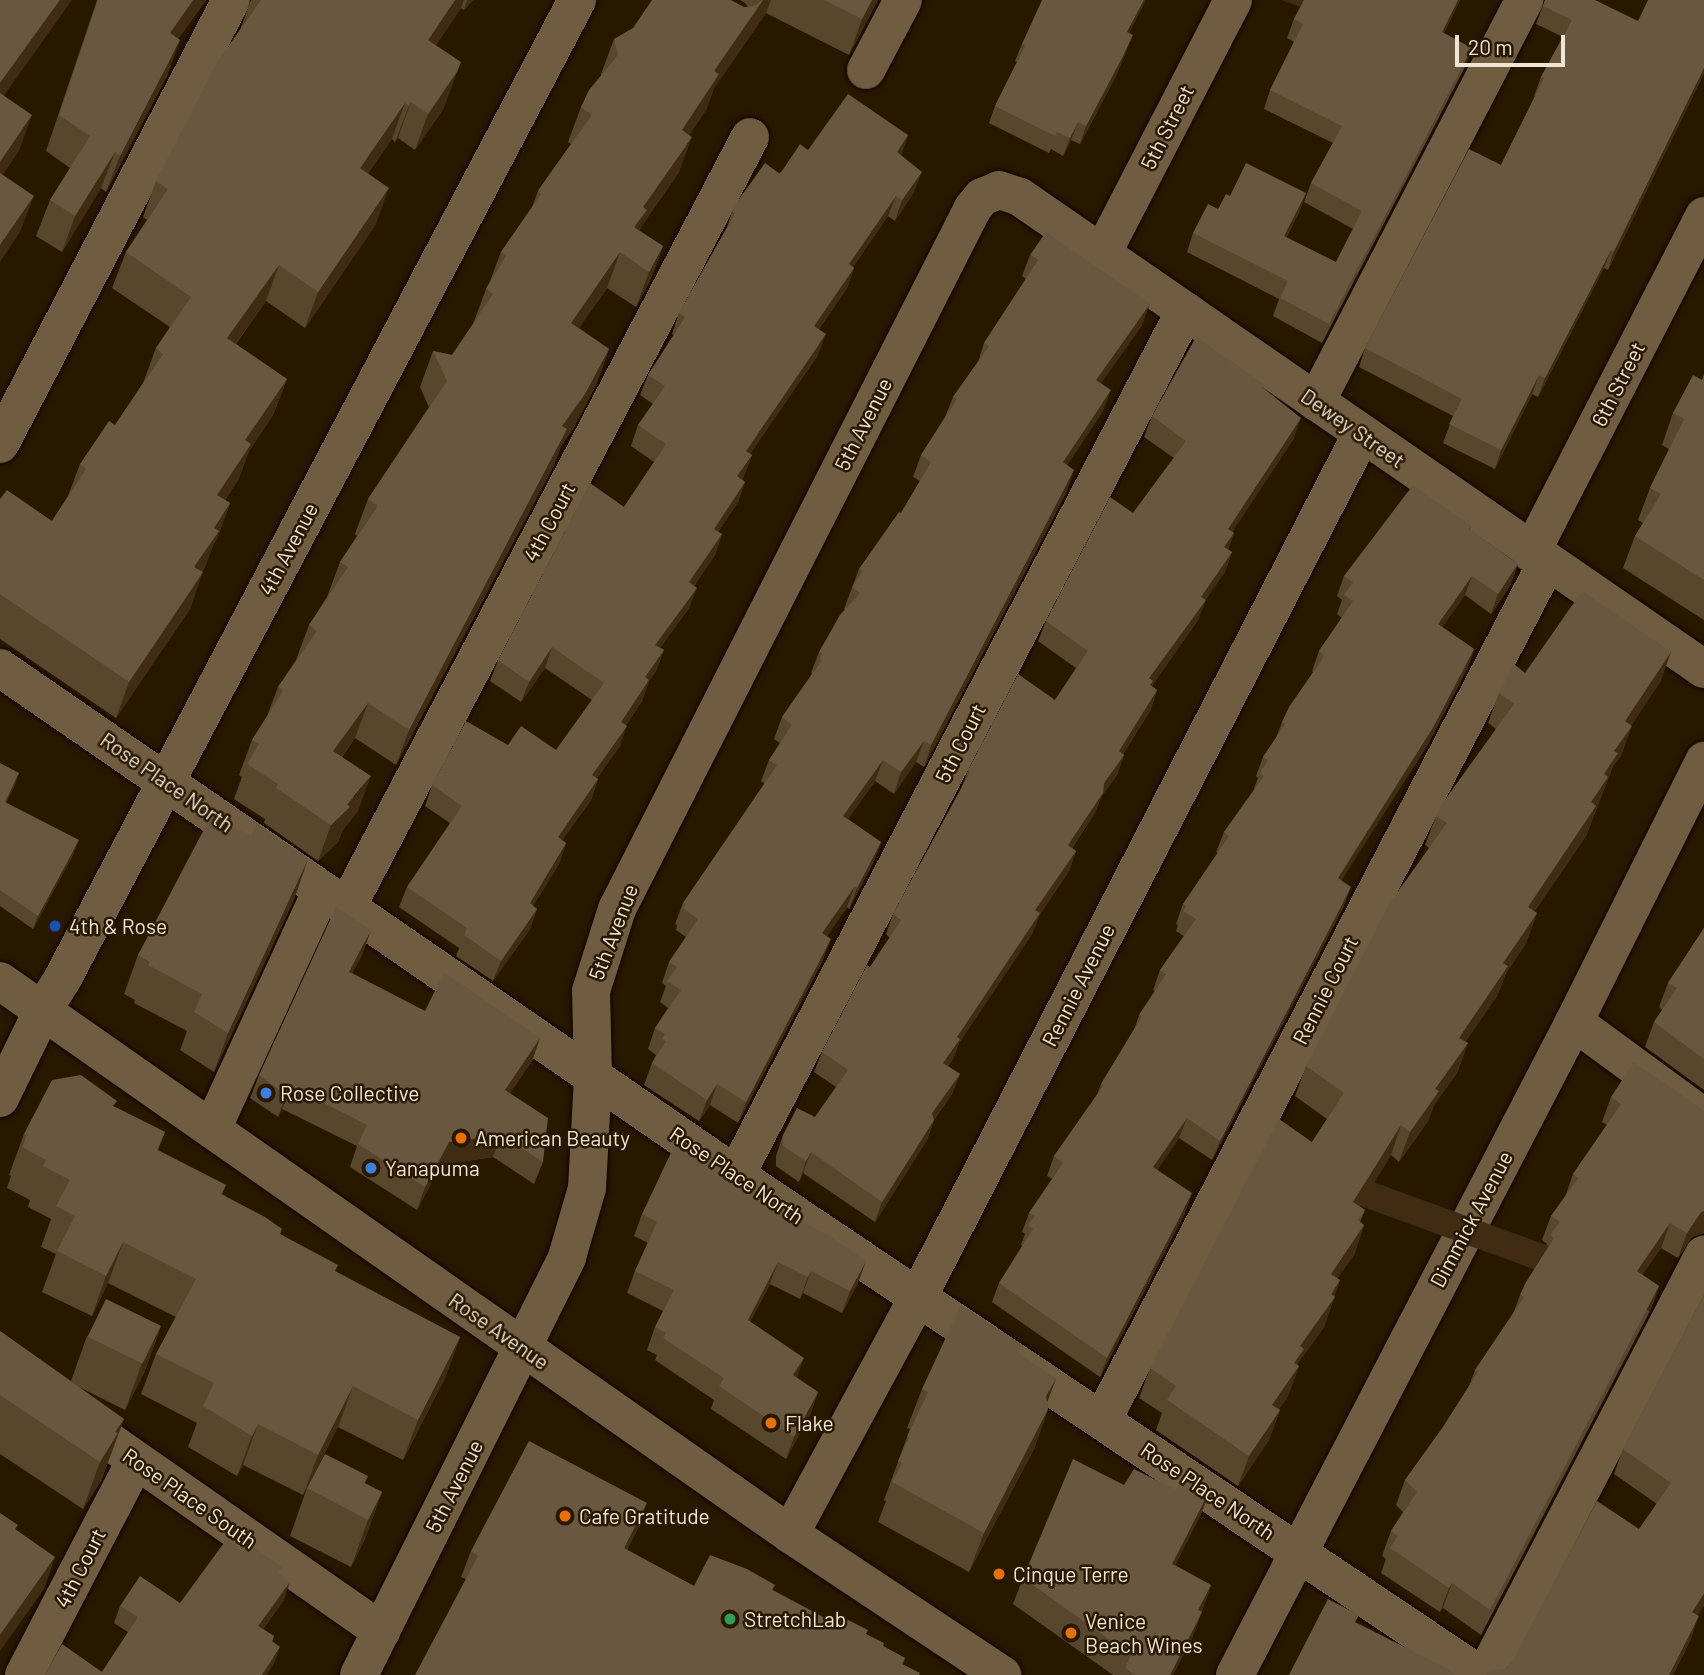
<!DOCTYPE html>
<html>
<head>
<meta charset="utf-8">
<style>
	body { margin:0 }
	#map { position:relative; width:1704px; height:1675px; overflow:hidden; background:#291800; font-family:Barlow,sans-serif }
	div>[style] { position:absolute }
	.roads { filter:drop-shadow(0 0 2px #110400) drop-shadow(0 0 2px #110400) }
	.minor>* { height:38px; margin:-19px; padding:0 19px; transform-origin:19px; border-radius:19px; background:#705c41 }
	.wall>* { inset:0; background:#58462d }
	.shaded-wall>* { inset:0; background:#3f2c13; transform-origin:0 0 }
	.building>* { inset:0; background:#69573f; transform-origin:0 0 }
	.dots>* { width:19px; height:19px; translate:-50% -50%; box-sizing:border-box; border:4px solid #291800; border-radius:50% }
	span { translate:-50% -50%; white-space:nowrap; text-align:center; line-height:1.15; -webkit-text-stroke:5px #291800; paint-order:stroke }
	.street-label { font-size:21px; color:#f0e4d5 }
	.poi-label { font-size:21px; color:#f0e4d5 }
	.left { translate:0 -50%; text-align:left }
	.scale { position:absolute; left:1455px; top:35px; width:110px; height:32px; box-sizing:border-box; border:4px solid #f0e4d5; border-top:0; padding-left:9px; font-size:21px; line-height:24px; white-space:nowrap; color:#f0e4d5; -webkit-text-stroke:5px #291800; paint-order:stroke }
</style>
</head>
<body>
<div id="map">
	<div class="roads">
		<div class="minor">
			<i style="left:866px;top:70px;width:79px;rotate:-62.1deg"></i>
			<i style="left:1102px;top:254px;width:286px;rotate:-62.7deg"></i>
			<i style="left:1316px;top:402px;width:453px;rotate:-62.6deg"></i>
			<i style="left:0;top:444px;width:500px;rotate:-62.51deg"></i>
			<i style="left:1531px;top:553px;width:379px;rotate:-62.8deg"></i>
			<i style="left:0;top:668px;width:894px;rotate:34.56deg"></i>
			<i style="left:736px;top:1175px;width:896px;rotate:33.9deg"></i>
			<i style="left:347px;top:907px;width:869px;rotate:-62.37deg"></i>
			<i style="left:0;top:981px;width:964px;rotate:34.99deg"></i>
			<i style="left:790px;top:1534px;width:255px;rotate:33.6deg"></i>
			<i style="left:1574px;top:1022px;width:161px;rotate:36.2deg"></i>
			<i style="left:0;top:1098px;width:98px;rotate:-64deg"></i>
			<i style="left:43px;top:1010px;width:40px;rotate:-58deg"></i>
			<i style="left:64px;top:976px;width:1103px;rotate:-62.27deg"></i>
			<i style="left:212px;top:1129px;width:263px;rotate:-65.3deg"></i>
			<i style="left:736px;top:1175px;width:974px;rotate:-62.54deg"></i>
			<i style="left:0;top:1365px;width:465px;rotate:34.9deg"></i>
			<i style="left:1103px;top:1419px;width:965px;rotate:-62.61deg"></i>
			<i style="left:790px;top:1534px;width:269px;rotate:-61.6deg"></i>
			<i style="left:918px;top:1297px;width:971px;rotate:-62.8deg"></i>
			<i style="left:24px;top:1675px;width:242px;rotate:-62.5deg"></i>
			<i style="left:359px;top:1675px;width:467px;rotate:-63.5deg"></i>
			<i style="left:567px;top:1257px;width:72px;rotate:-73.8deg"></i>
			<i style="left:587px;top:1188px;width:111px;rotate:-86.9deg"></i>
			<i style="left:593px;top:1077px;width:86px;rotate:-91.3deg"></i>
			<i style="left:591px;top:991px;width:86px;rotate:-72.4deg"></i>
			<i style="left:617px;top:909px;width:786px;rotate:-63.08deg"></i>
			<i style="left:973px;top:208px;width:14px;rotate:-51deg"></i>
			<i style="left:982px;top:197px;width:18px;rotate:-22deg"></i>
			<i style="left:999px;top:190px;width:22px;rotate:18deg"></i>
			<i style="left:1020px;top:197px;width:831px;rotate:34.61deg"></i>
			<i style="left:1235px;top:1675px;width:736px;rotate:-62.56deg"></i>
			<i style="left:1574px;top:1022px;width:292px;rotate:-63.5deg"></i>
			<i style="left:1485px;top:1675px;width:474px;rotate:-62.5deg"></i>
		</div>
	</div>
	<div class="wall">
		<i style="clip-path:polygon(97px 0,206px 0,178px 39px,167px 76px,106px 192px,101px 188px,62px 252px,36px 236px,50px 200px,70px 168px,46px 151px)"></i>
		<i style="clip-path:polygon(251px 0,473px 0,464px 10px,461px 8px,436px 45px,444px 108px,415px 150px,398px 138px,395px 142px,392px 139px,368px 173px,376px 224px,305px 328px,266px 301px,236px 344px,287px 379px,273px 415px,249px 451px,238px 480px,225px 500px,230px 503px,217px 539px,213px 545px,205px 567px,202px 572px,190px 609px,116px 718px,0 639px,0 499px,52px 521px,68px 496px,80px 464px,115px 425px,143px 383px,156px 348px,170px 327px,112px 288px,126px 252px,147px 220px,143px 217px,156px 181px,240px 30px)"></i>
		<i style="clip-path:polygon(740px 0,878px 0,849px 55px,766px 13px,714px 88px,706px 110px,689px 135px,679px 172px,641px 227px,639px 231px,663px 246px,650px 281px,636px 307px,607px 288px,579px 328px,609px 349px,596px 385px,573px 429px,561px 446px,554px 465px,396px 765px,355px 738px,342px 757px,358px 811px,342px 831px,338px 842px,318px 861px,264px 823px,265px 819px,234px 799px,242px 777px,239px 775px,252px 740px,267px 716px,278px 687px,296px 660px,309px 625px,327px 597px,340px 562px,357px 536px,355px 534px,368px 499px,429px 407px,420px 387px,433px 351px,452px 355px,473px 324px,486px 289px,490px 281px,501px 252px,532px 207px,538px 191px,571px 144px,568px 142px,581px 107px,601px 76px,601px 74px,614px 39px,748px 7px,745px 3px)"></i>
		<i style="clip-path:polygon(1304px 0,1460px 0,1444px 33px,1465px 67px,1322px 343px,1273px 316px,1279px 299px,1187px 252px,1193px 233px,1218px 209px,1230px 196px,1306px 193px,1299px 212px,1286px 238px,1336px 262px,1353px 229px,1304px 202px,1311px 183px,1333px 143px,1264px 109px,1270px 90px,1294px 42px,1287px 38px,1294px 19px)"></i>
		<i style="clip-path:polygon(1545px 0,1704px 73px,1608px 270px,1604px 268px,1538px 397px,1532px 394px,1495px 469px,1443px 443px,1453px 416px,1359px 367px,1365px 348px,1501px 165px,1535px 96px,1534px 96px,1541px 77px,1563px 37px,1536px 24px)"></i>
		<i style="clip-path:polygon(1129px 33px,1126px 52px,1115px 78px,1080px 144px,1071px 140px,1063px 156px,1051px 149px,1049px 153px,989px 123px,995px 106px,1017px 62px,1015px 61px,1022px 44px)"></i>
		<i style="clip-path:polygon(908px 135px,901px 155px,914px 192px,895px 221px,888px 216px,853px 267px,854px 268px,847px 288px,819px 329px,818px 355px,750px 454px,752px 455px,744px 476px,742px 479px,745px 482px,738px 502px,718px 532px,722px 534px,715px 555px,694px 586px,689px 608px,660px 648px,664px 650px,656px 671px,649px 681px,642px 701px,626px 725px,620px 746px,597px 778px,598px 779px,591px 800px,562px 840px,566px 843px,559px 864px,533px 906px,537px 909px,530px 929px,493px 981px,456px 956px,459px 948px,399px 907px,407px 887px,450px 823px,425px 806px,432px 785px,508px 745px,556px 750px,592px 700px,545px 668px,521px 702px,490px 681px,498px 660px,624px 507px,654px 462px,631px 446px,638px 425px,653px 404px,640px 395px,648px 375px,674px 335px,672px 334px,679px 313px,727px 228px,732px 211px,808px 150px)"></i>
		<i style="clip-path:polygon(1030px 255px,1142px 325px,1101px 383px,1103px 411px,1067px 465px,1067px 491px,924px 767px,916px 762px,894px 794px,875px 781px,848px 819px,881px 842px,873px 863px,849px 909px,847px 907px,827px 936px,823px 960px,738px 1123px,710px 1105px,699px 1121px,644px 1085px,652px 1063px,656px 1055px,648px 1049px,655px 1028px,668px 1008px,660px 1002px,666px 986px,662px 983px,669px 962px,686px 937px,676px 930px,677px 925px,675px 924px,683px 903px,765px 784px,761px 781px,769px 760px,780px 743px,774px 739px,782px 717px,812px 674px,811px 673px,819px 652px,845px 610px,844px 609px,859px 569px,901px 513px,920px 481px,913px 477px,921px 455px,945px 417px,953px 397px,978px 362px,984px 343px,1026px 279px,1022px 276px)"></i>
		<i style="clip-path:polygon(1704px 375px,1704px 620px,1623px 568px,1635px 536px,1643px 523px,1638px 520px,1650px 488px,1669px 449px,1662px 445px,1673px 413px,1702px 380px)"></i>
		<i style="clip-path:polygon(1263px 388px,1294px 438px,1232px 532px,1234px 533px,1228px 549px,1232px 552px,1225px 572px,1205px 600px,1198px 620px,1152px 686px,1157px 690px,1150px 711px,1123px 754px,1124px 755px,1117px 775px,1101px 797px,1095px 813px,1072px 848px,1076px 851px,1069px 871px,1040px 914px,1032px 934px,959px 1043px,953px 1059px,948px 1066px,960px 1074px,952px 1094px,934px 1120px,927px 1140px,875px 1222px,803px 1173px,799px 1182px,776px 1166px,776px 1156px,783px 1135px,815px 1117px,836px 1087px,814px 1072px,822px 1052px,870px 967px,890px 938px,886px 934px,893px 914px,961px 789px,968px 770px,1055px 700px,1076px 668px,1038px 641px,1046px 621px,1133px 513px,1174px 458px,1144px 437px,1152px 416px)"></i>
		<i style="clip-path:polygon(1471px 526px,1470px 530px,1511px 584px,1491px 614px,1465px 595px,1442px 627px,1474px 649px,1467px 669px,1427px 746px,1341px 880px,1344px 906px,1212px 1160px,1179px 1138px,1157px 1170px,1185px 1213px,1100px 1377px,992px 1302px,999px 1283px,1022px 1246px,1021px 1245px,1025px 1234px,1022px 1232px,1029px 1213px,1052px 1179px,1047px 1176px,1054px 1156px,1097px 1095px,1101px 1084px,1134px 1030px,1139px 1015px,1155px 991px,1153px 990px,1160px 970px,1184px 936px,1176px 931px,1178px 925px,1176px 924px,1183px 904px,1218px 853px,1216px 852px,1224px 832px,1253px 791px,1258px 778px,1256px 776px,1263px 757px,1276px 738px,1282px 722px,1313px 672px,1312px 671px,1319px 651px,1342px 618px,1337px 614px,1342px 600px,1337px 596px,1344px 576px)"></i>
		<i style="clip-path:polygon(1671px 652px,1660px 682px,1631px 725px,1621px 756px,1613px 766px,1586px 836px,1534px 912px,1537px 913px,1526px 943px,1506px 973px,1497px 996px,1465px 1042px,1468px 1043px,1457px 1073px,1434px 1105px,1428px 1121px,1399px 1162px,1391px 1155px,1359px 1206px,1365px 1210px,1360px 1222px,1364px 1225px,1354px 1255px,1337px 1278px,1340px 1280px,1324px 1327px,1298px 1363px,1298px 1366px,1299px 1366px,1288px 1396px,1279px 1409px,1280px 1410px,1269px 1440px,1238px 1486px,1156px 1430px,1162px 1413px,1139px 1398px,1150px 1368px,1312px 1142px,1327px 1119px,1295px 1096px,1306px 1066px,1429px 848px,1425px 845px,1436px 816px,1496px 729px,1488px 723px,1499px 693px,1525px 673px)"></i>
		<i style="clip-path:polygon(0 763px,15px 785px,6px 803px,74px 853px,33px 929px,0 906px)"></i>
		<i style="clip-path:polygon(295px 897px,214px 1072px,180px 1050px,187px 1031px,134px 1003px,135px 1000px,124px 994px,138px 955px)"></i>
		<i style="clip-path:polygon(1704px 928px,1704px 1090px,1645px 1047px,1654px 1022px,1662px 1010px,1659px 1007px,1668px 983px)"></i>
		<i style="clip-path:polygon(363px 953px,352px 973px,425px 1011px,540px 1038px,532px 1061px,510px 1093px,543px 1162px,534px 1184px,493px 1157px,441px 1165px,417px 1210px,350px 1167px,357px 1146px,282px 1109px,278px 1117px,250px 1098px,259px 1075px)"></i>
		<i style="clip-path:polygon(1611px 1097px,1704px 1111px,1704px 1233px,1692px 1237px,1678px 1258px,1661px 1248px,1642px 1275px,1659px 1286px,1650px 1311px,1481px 1635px,1443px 1608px,1440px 1612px,1381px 1573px,1386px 1559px,1382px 1556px,1391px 1531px,1403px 1512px,1396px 1505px,1405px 1480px,1443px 1427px,1469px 1386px,1475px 1370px,1513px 1314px,1520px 1295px,1543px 1256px,1547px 1244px,1542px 1240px,1551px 1216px,1565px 1197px,1573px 1174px,1607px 1125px,1602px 1122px)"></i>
		<i style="clip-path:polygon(115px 1107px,165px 1132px,158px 1150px,226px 1185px,222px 1194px,335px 1272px,460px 1337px,445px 1378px,403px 1460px,338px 1427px,303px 1495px,243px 1465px,237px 1476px,188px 1447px,197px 1423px,141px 1394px,156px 1354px,176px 1317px,108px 1283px,92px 1316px,42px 1292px,56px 1254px,41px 1247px,51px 1219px,28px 1207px,30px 1200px,7px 1188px,11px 1176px,9px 1175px,24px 1134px)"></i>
		<i style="clip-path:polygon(714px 1158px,710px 1168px,755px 1198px,858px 1283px,842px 1313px,803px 1293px,800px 1299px,770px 1284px,750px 1322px,797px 1378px,818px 1392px,810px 1415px,786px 1459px,711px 1409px,714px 1400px,655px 1360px,657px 1355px,647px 1350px,655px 1327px,663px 1311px,627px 1293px,635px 1271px,648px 1243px,634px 1236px,642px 1214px)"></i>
		<i style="clip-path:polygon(1704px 1295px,1698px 1615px,1690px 1641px,1673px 1675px,1486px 1675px,1505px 1669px,1639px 1529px,1657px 1504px,1614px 1474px,1623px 1449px)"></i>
		<i style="clip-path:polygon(161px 1326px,144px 1373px,125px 1410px,79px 1387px,124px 1419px,101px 1481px,83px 1509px,0 1454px,0 1331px,71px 1381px,87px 1336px)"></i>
		<i style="clip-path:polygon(1019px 1354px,1056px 1379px,1047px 1402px,1048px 1409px,1034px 1449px,969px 1572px,878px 1522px,886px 1501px,884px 1500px,910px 1429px,907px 1428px,922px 1389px)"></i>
		<i style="clip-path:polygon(368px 1476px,365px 1483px,382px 1492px,365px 1539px,351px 1567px,290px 1536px,307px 1488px)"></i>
		<i style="clip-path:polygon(1185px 1481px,1211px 1488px,1201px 1514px,1175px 1565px,1211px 1585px,1192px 1638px,1173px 1675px,1113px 1675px,1013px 1604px,1023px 1578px,1124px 1485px,1176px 1490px)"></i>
		<i style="clip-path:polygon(638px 1528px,627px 1550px,694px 1586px,773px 1590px,836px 1624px,866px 1634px,883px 1646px,905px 1658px,903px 1664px,466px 1579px,461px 1577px,471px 1551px)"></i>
		<i style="clip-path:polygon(244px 1552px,279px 1575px,284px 1600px,263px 1629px,274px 1636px,272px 1642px,274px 1664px,102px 1672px,128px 1632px,114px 1623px,120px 1606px,180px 1603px)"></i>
	</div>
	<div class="shaded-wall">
		<i style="clip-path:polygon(60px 0,72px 0,0 101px,0 83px)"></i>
		<i style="clip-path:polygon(193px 0,206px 0,156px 69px,170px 33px)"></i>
		<i style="clip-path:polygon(455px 0,464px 0,461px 8px,415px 76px,428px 40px)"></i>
		<i style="clip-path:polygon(467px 0,473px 0,464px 10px)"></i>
		<i style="clip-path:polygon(763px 0,771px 0,766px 13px,714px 88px,706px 110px,669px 165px,682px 130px,714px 71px)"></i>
		<i style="clip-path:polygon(872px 0,878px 0,849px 55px,862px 19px)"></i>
		<i style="clip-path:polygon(1144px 0,1146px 0,1121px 49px,1127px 32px)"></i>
		<i style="clip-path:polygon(1458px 0,1460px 0,1435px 51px,1442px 32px)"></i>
		<i style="clip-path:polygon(1133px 35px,1126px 52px,1115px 78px,1080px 144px,1086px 126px)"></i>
		<i style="clip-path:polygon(180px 40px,167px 76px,106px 192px,120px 156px)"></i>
		<i style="left:1472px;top:48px;width:20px;height:311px;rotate:110deg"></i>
		<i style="clip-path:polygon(1704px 68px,1704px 73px,1608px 270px,1614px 251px)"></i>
		<i style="clip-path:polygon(457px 72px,444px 108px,415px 150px,428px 114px)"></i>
		<i style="clip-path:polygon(411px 102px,398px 138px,395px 142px,409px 106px)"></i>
		<i style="clip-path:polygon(405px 103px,392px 139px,347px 204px,360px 168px)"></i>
		<i style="clip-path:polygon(32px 115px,19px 151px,0 179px,0 162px)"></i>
		<i style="clip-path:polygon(1078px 122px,1071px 140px,1063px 156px,1070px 138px)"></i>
		<i style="clip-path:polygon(908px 135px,901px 156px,897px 152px)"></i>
		<i style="clip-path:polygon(692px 137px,679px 172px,641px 227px,634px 246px,624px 255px,643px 207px)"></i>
		<i style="clip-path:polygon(115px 152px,101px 188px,62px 252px,75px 216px)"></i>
		<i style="clip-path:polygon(922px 172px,914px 192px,895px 221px,902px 200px)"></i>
		<i style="clip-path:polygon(389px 188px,376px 224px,305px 328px,318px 292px)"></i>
		<i style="clip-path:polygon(1306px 193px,1299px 212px,1277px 255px,1284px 236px)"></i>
		<i style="clip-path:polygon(34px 196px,20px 232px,0 262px,0 245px)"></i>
		<i style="clip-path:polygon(896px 196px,888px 216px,841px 284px,849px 264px)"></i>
		<i style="clip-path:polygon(663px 246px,650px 281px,636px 307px,649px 272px)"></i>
		<i style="clip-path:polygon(1611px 250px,1604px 268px,1538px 397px,1545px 378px)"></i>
		<i style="clip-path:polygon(620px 252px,607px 288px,558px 358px,571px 323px)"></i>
		<i style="clip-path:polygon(279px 265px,266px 301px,214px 374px,227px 338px)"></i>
		<i style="clip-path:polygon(854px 268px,847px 288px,807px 347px,814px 326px)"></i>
		<i style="clip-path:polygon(1150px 304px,1142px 325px,1089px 401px,1096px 380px)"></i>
		<i style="clip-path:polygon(826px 334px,818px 355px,738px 471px,746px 451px)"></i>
		<i style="clip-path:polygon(609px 349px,596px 385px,573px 429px,561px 446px,554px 465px,396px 765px,409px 730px,562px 426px)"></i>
		<i style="clip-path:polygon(1539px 375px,1532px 394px,1495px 469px,1501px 450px)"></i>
		<i style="clip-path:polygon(287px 379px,273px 415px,249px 451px,238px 480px,204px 531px,217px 495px,245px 440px)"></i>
		<i style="clip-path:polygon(1111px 390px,1103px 411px,1055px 483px,1063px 462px)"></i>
		<i style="clip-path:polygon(1301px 418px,1294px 438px,1221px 549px,1228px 529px)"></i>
		<i style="clip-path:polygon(752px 455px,744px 476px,730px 497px,737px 476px)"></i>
		<i style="clip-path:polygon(1074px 470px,1067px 491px,924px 767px,931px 745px)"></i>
		<i style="clip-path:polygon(745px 482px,738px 502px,706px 550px,714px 529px)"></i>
		<i style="clip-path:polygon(230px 503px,217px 539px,213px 545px,205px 567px,181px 603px,194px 567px,214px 528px)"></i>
		<i style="clip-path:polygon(1234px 533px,1227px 553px,1224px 547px)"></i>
		<i style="clip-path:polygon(722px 534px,715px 555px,682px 603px,689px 582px)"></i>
		<i style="clip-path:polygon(1232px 552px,1225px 572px,1194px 617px,1201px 597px)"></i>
		<i style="clip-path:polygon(1518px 564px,1511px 584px,1491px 614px,1498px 594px)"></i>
		<i style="clip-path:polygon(203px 572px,190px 609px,116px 718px,129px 682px)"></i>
		<i style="clip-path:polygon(1472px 576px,1465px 595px,1431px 643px,1438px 624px)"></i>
		<i style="clip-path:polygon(697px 588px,689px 608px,648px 665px,655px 645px)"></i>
		<i style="clip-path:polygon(1206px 600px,1198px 620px,1152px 686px,1146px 701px,1149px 678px)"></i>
		<i style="clip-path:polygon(552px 647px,545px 668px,521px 702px,529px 682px)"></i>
		<i style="clip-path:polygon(1474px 649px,1467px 669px,1427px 746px,1331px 897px,1338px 878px)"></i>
		<i style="clip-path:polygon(664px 650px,656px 671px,649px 681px,642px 701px,614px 742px,621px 722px,645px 677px)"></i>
		<i style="clip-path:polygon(1671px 652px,1660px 682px,1622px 740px,1632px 726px,1621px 756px,1613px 766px,1586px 836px,1517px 937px,1528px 907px,1591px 802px,1625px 721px)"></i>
		<i style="clip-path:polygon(1157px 690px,1150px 711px,1112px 771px,1119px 751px)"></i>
		<i style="clip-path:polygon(368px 703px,355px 738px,320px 786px,333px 751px)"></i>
		<i style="clip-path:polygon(627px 726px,620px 746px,584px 795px,592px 775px)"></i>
		<i style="clip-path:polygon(924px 741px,916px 762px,894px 794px,901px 772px)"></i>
		<i style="clip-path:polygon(1124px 755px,1117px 775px,1101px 797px,1095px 813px,1060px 865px,1068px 845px,1104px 783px)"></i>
		<i style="clip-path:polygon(883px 760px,875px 781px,835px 837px,843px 816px)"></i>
		<i style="clip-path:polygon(19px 773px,15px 785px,0 814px,5px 802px)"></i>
		<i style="clip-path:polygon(371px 776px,358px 811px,342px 831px,338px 842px,318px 861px,331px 825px)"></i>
		<i style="clip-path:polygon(598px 779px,591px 800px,550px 858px,558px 837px)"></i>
		<i style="clip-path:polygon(79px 840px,74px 853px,33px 929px,38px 916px)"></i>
		<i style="clip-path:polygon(881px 842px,873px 863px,849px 909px,857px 888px)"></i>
		<i style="clip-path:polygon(566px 843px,559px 864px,522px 924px,530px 903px)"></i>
		<i style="clip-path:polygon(1076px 851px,1069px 871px,1040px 914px,1032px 934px,959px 1043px,953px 1059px,936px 1083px,943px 1063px,957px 1037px,1035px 910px)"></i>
		<i style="clip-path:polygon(308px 859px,295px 897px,214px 1072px,228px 1033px)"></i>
		<i style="clip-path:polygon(855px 886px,847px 907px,815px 954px,822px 933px)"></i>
		<i style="clip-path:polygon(1351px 887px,1344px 906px,1212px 1160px,1220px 1141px)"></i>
		<i style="clip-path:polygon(537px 909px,530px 929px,493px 981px,501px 961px)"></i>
		<i style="clip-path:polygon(1537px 913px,1526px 943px,1506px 973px,1497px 996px,1448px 1067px,1459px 1038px,1503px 963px)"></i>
		<i style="clip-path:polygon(371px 930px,363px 953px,341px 995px,349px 972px)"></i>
		<i style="clip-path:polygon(831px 939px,823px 960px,738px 1123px,746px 1102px)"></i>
		<i style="clip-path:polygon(540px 1038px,532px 1061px,497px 1112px,505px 1090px)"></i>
		<i style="clip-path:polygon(1468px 1043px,1457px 1073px,1434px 1105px,1428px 1121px,1399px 1162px,1410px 1132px,1435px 1089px)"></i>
		<i style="clip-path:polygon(960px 1074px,952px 1094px,924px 1134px,932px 1113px)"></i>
		<i style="clip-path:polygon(717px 1084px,710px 1105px,699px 1121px,707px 1100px)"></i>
		<i style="clip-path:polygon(291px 1086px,282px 1109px,278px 1117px,286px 1095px)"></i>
		<i style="clip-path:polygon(1187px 1118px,1179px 1138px,1146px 1187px,1153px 1167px)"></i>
		<i style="clip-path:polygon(934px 1120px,927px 1140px,875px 1222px,882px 1202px)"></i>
		<i style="clip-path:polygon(1401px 1125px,1391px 1155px,1342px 1232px,1353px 1202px)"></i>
		<i style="clip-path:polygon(501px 1135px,493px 1157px,441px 1165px,417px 1210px,425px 1187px,449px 1142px)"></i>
		<i style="clip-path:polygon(811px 1152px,803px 1173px,799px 1182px,806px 1161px)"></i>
		<i style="clip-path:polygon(1192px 1193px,1185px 1213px,1100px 1377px,1107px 1358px)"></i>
		<i style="clip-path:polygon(1704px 1211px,1704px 1233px,1692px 1237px,1678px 1258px,1687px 1233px,1701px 1212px)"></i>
		<i style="clip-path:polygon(1670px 1223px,1661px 1248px,1628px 1296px,1637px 1271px)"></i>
		<i style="clip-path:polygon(1364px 1225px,1354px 1255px,1320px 1303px,1331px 1274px)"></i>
		<i style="clip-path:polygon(123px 1242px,108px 1283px,92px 1316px,106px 1276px)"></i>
		<i style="clip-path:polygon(866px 1261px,858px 1283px,842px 1313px,850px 1291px)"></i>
		<i style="clip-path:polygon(778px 1262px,770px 1284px,739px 1342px,748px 1320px)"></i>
		<i style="clip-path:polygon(811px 1271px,803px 1293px,800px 1299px,808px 1277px)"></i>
		<i style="clip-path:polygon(1340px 1280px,1324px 1327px,1298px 1363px,1296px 1370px,1299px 1366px,1288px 1396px,1261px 1434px,1272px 1405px,1300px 1346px)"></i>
		<i style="left:1659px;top:1286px;width:27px;height:365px;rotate:110deg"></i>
		<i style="clip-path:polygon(161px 1326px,144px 1373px,125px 1410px,142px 1363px)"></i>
		<i style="clip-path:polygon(460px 1337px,445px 1378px,403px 1460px,418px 1420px)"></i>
		<i style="clip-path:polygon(804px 1358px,796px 1381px,793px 1375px)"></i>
		<i style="clip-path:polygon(1056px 1379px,1041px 1418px,1046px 1396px)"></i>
		<i style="clip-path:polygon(353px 1386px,338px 1427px,303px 1495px,318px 1455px)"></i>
		<i style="clip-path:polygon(818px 1392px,810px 1415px,786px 1459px,794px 1437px)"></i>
		<i style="clip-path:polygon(1048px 1409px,1034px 1449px,969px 1572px,984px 1533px)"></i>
		<i style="clip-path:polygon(1280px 1410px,1269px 1440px,1238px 1486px,1249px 1456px)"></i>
		<i style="clip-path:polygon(124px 1419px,101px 1481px,83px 1509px,100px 1462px,115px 1432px)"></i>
		<i style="clip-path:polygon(258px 1424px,243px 1465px,237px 1476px,252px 1436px)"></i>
		<i style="clip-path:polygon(1211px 1488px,1201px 1514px,1163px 1590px,1172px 1564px)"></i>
		<i style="clip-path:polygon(382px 1492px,365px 1539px,351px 1567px,368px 1520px)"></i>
		<i style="clip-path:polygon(647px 1503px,638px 1528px,615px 1573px,624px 1548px)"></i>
		<i style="clip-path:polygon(55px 1557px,44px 1589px,0 1651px,0 1635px)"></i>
		<i style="clip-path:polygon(290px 1582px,284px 1600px,252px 1643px,258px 1626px)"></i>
		<i style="clip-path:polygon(1452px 1583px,1443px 1608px,1440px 1612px,1449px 1588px)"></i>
		<i style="clip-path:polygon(1211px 1585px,1202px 1611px,1198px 1610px)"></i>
		<i style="clip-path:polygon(1704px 1594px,1704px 1606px,1683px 1637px,1692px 1612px)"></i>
		<i style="clip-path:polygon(1202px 1612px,1192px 1638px,1173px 1675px,1170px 1675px)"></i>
		<i style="clip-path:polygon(1699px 1616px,1690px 1641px,1673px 1675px,1669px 1675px)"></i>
		<i style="clip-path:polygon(280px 1647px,274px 1664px,267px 1675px,262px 1675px)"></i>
	</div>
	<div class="building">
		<i style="clip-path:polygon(0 0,60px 0,0 83px)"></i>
		<i style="clip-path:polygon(98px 0,193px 0,170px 33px,180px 40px,120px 156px,115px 152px,75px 216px,50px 200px,90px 136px,59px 115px)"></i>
		<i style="clip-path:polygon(261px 0,455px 0,428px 40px,461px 62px,457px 72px,428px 114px,411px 102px,409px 106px,405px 103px,360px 168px,389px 188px,318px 292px,279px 265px,227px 338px,287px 379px,245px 440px,251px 444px,217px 495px,230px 503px,214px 528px,219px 531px,194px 567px,203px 572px,129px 682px,0 594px,0 499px,7px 490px,52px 521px,86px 469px,80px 464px,109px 421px,115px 425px,163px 354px,156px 348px,191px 297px,126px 252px,168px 189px,156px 181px,218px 61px)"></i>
		<i style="clip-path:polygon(652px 0,731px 0,744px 7px,755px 6px,762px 0,763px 0,714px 71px,719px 74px,682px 130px,692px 137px,643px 207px,647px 210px,634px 227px,663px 246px,649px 272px,620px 252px,571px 323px,609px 349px,585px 394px,562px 426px,567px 429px,409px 730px,368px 703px,333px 751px,371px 776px,347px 804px,350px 807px,331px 825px,276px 788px,278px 784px,247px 764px,259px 744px,252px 740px,283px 691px,278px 687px,317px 631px,309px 625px,348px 567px,340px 562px,376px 509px,377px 505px,368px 499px,447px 381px,433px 351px,452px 355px,493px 294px,486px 289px,506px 256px,501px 252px,541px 194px,538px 191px,544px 182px,592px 115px,581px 107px,589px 90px,618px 55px,614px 39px,633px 28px)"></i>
		<i style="clip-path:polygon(824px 0,872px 0,862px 19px)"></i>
		<i style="clip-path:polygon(1042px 0,1144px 0,1127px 32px,1133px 35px,1121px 60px,1086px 126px,1078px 122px,1070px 138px,1057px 132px,1055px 136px,995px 106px,1025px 46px,1022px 44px)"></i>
		<i style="clip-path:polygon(1304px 0,1458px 0,1442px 32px,1472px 48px,1329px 324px,1280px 298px,1288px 281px,1193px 233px,1208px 204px,1218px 209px,1226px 194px,1230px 196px,1246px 163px,1306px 193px,1284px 236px,1336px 262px,1362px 211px,1311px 183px,1342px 126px,1270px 90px,1303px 24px,1294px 19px)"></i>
		<i style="clip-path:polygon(1545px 0,1595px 0,1638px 21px,1648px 0,1704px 0,1704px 68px,1614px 251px,1611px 250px,1545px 378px,1539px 375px,1501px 450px,1449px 424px,1462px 399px,1365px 348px,1469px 149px,1501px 165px,1544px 78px,1541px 77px,1572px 20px,1543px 6px)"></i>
		<i style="clip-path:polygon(0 93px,32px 115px,0 162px)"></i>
		<i style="clip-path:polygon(848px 94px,908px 135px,897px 152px,922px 172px,902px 200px,896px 196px,849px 264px,854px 268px,814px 326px,826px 334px,746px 451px,752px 455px,737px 476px,745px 482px,714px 529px,722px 534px,689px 582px,697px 588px,655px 645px,664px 650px,645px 677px,649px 680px,621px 722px,627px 726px,592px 775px,598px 779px,558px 837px,566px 843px,530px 903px,537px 909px,501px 961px,464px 935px,467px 928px,407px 887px,462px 806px,432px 785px,466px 721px,508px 745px,521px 726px,556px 750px,604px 683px,552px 647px,529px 682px,498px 660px,590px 483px,624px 507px,666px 444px,638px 425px,665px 386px,648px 375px,685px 317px,679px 313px,735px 213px,732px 211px,737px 202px,765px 163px,780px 174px,800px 144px,808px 150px)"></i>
		<i style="clip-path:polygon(0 173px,34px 196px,0 245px)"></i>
		<i style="clip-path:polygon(1046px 232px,1150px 304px,1096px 380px,1111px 390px,1063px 462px,1074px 470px,931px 745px,924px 741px,901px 772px,883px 760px,843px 816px,881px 842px,857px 888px,855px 886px,822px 933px,831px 939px,746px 1102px,717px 1084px,707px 1100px,652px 1063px,666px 1041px,662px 1039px,665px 1034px,655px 1028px,681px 990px,667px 981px,677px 967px,669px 962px,698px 919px,683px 908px,686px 904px,683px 903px,777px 765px,769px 760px,792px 725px,782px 717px,822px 660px,820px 658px,822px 654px,819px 652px,840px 615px,860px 593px,852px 587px,863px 571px,859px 569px,899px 512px,901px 513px,931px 462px,921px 455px,957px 399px,953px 397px,989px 346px,984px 343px,1038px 260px,1030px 255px)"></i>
		<i style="clip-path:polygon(1196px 337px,1264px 384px,1262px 387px,1301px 418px,1228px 529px,1234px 533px,1224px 547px,1232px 552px,1201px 597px,1206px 600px,1149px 678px,1153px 681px,1150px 685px,1157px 690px,1119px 751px,1124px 755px,1104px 783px,1103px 793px,1068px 845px,1076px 851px,1035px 910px,1040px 913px,957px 1037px,960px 1039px,943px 1063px,960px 1074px,932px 1113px,934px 1120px,882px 1202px,811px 1152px,806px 1161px,783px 1146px,783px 1135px,797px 1108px,815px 1117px,848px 1070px,822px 1052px,867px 965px,870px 967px,901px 920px,893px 914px,970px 772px,968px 770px,1018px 674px,1055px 700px,1088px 651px,1046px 621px,1110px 497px,1133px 513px,1186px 441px,1152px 416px)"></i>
		<i style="clip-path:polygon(1693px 375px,1702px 380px,1704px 375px,1704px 580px,1635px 536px,1661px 494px,1650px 488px,1684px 419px,1673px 413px)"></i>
		<i style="clip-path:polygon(1413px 485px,1471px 526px,1469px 529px,1518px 564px,1498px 594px,1472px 576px,1438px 624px,1474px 649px,1434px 726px,1338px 878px,1351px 887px,1220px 1141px,1187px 1118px,1153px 1167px,1192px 1193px,1107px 1358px,999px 1283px,1033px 1229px,1028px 1225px,1035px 1216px,1029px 1213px,1063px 1163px,1054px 1156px,1103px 1086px,1101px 1084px,1142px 1016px,1139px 1015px,1166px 974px,1160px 970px,1196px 919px,1183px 911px,1186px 906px,1183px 904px,1229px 836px,1224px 832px,1264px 776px,1260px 773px,1268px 760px,1263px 757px,1285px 724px,1282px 722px,1289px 707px,1323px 658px,1324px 655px,1319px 651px,1353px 601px,1344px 595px,1353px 582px,1344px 576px)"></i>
		<i style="clip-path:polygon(1582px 591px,1671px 652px,1625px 721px,1632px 726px,1614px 751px,1618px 753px,1604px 774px,1608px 777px,1591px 802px,1596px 806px,1528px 907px,1537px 913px,1503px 963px,1508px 966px,1459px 1038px,1468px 1043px,1435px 1089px,1439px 1091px,1410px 1132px,1401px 1125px,1353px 1202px,1365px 1210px,1358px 1220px,1364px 1225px,1331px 1274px,1340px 1280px,1331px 1294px,1335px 1297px,1300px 1346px,1304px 1349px,1294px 1363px,1299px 1366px,1272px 1405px,1280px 1410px,1249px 1456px,1167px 1400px,1176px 1386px,1150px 1368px,1279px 1119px,1312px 1142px,1344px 1093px,1306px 1066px,1391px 901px,1447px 823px,1436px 816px,1442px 804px,1514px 704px,1499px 693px,1514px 664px,1525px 673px)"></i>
		<i style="clip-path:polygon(0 763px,19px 773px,5px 802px,79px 840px,38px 916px,0 890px)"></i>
		<i style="clip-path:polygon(211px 816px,251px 836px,257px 824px,308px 859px,228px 1033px,194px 1012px,202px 994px,148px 965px,150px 962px,138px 955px)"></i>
		<i style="clip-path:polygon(336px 907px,371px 930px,349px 972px,425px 1011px,444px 972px,540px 1038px,505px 1090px,548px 1118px,543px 1162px,501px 1135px,449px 1142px,425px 1187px,358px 1144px,367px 1125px,291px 1086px,286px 1095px,259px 1075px)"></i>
		<i style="clip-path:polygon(1704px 928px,1704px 1059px,1654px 1022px,1677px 988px,1668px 983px)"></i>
		<i style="clip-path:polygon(1634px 1062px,1704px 1111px,1704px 1211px,1701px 1212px,1687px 1233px,1670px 1223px,1637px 1271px,1659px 1286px,1490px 1610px,1452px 1583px,1449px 1588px,1390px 1548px,1398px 1536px,1391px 1531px,1417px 1492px,1405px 1480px,1443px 1427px,1478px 1372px,1475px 1370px,1524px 1297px,1520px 1295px,1526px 1282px,1554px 1238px,1550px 1235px,1560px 1222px,1551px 1216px,1578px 1178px,1573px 1174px,1621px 1104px,1611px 1097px)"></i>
		<i style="clip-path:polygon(81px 1075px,117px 1101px,113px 1106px,165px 1132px,157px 1150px,226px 1185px,221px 1194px,265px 1217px,282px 1229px,280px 1234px,338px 1265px,335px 1271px,460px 1337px,418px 1420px,353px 1386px,318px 1455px,258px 1424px,252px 1436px,203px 1406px,214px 1383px,156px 1354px,196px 1279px,123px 1242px,106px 1276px,57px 1251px,75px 1216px,56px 1206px,70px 1180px,43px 1166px,46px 1160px,22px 1147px,27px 1135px,24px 1134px,52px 1080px)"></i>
		<i style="clip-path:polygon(677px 1140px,714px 1158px,710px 1168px,757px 1192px,754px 1198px,829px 1236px,866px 1261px,850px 1291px,811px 1271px,808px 1277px,778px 1262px,748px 1320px,804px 1358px,793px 1375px,818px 1392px,794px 1437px,719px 1386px,724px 1378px,663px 1338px,666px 1333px,655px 1327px,674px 1290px,635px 1271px,657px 1222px,642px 1214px)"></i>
		<i style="clip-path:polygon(1704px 1295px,1704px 1594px,1692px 1612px,1699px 1616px,1669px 1675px,1486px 1675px,1487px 1672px,1505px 1669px,1513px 1660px,1597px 1501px,1639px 1529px,1671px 1483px,1623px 1449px)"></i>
		<i style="left:106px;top:1299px;width:61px;height:42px;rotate:26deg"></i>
		<i style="clip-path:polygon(961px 1305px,1022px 1345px,1018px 1353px,1056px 1379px,1046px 1396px,1048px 1409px,984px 1533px,892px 1482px,902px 1463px,898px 1461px,909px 1438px,907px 1437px,928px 1392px,922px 1389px)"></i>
		<i style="clip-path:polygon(0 1331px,124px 1419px,115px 1432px,118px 1433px,100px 1462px,0 1395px)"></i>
		<i style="clip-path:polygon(529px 1441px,647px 1503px,624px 1548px,694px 1586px,710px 1555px,747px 1569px,775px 1585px,772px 1590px,836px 1624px,840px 1616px,868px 1630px,866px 1634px,884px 1643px,883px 1646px,905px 1658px,902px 1664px,920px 1673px,919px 1675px,415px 1675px,478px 1556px,471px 1551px)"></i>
		<i style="clip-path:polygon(325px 1454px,368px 1476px,364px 1483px,382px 1492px,368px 1520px,307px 1488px)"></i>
		<i style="clip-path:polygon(1073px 1459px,1124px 1485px,1134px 1469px,1176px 1490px,1182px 1479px,1185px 1481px,1190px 1474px,1211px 1488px,1172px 1564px,1211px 1585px,1198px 1610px,1202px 1612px,1170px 1675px,1135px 1675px,1125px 1668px,1131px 1655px,1023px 1578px)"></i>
		<i style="clip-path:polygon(0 1513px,18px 1525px,15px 1529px,55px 1557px,0 1635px)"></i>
		<i style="clip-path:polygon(226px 1540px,244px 1552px,249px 1544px,282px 1567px,278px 1573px,290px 1582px,258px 1626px,274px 1636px,272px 1641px,280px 1647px,262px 1675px,45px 1675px,62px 1644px,102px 1672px,138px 1617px,120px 1606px,140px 1576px,180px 1603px)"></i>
		<i style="clip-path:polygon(1328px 1599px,1359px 1615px,1355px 1622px,1442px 1666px,1456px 1675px,1289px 1675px)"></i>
	</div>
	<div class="dots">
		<i style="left:55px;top:926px;background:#1a4fb4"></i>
		<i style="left:266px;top:1093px;background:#3f7fe0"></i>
		<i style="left:461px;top:1138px;background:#e8710a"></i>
		<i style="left:371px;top:1168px;background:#3f7fe0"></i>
		<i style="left:771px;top:1423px;background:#e8710a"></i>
		<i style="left:565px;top:1516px;background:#e8710a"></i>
		<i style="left:999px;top:1574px;background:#e8710a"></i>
		<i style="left:730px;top:1619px;background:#2e9e5b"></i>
		<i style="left:1071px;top:1633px;background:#e8710a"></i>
	</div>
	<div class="street-label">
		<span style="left:1167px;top:127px;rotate:-63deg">5th Street</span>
		<span style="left:1618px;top:384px;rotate:-63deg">6th Street</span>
		<span style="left:863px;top:424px;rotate:-63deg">5th Avenue</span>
		<span style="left:1353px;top:428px;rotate:35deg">Dewey Street</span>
		<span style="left:549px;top:522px;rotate:-62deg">4th Court</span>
		<span style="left:288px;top:549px;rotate:-62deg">4th Avenue</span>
		<span style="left:960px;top:743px;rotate:-63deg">5th Court</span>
		<span style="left:167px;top:782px;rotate:35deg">Rose Place North</span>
		<span style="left:613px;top:932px;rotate:-69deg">5th Avenue</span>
		<span style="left:1078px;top:985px;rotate:-63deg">Rennie Avenue</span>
		<span style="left:1325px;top:990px;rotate:-63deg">Rennie Court</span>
		<span style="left:737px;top:1175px;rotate:34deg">Rose Place North</span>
		<span style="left:1471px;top:1219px;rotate:-62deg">Dimmick Avenue</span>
		<span style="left:499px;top:1331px;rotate:35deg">Rose Avenue</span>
		<span style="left:454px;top:1486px;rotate:-63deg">5th Avenue</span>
		<span style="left:1208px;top:1491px;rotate:34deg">Rose Place North</span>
		<span style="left:190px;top:1498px;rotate:35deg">Rose Place South</span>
		<span style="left:80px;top:1568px;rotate:-63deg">4th Court</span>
	</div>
	<div class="poi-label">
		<span class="left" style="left:69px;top:926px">4th &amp; Rose</span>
		<span class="left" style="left:280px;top:1093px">Rose Collective</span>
		<span class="left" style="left:475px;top:1138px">American Beauty</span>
		<span class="left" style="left:385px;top:1168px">Yanapuma</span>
		<span class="left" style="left:785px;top:1423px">Flake</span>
		<span class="left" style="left:579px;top:1516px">Cafe Gratitude</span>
		<span class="left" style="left:1013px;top:1574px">Cinque Terre</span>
		<span class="left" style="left:744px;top:1619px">StretchLab</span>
		<span class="left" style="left:1085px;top:1633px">Venice<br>Beach Wines</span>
	</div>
	<div class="scale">20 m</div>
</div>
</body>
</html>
